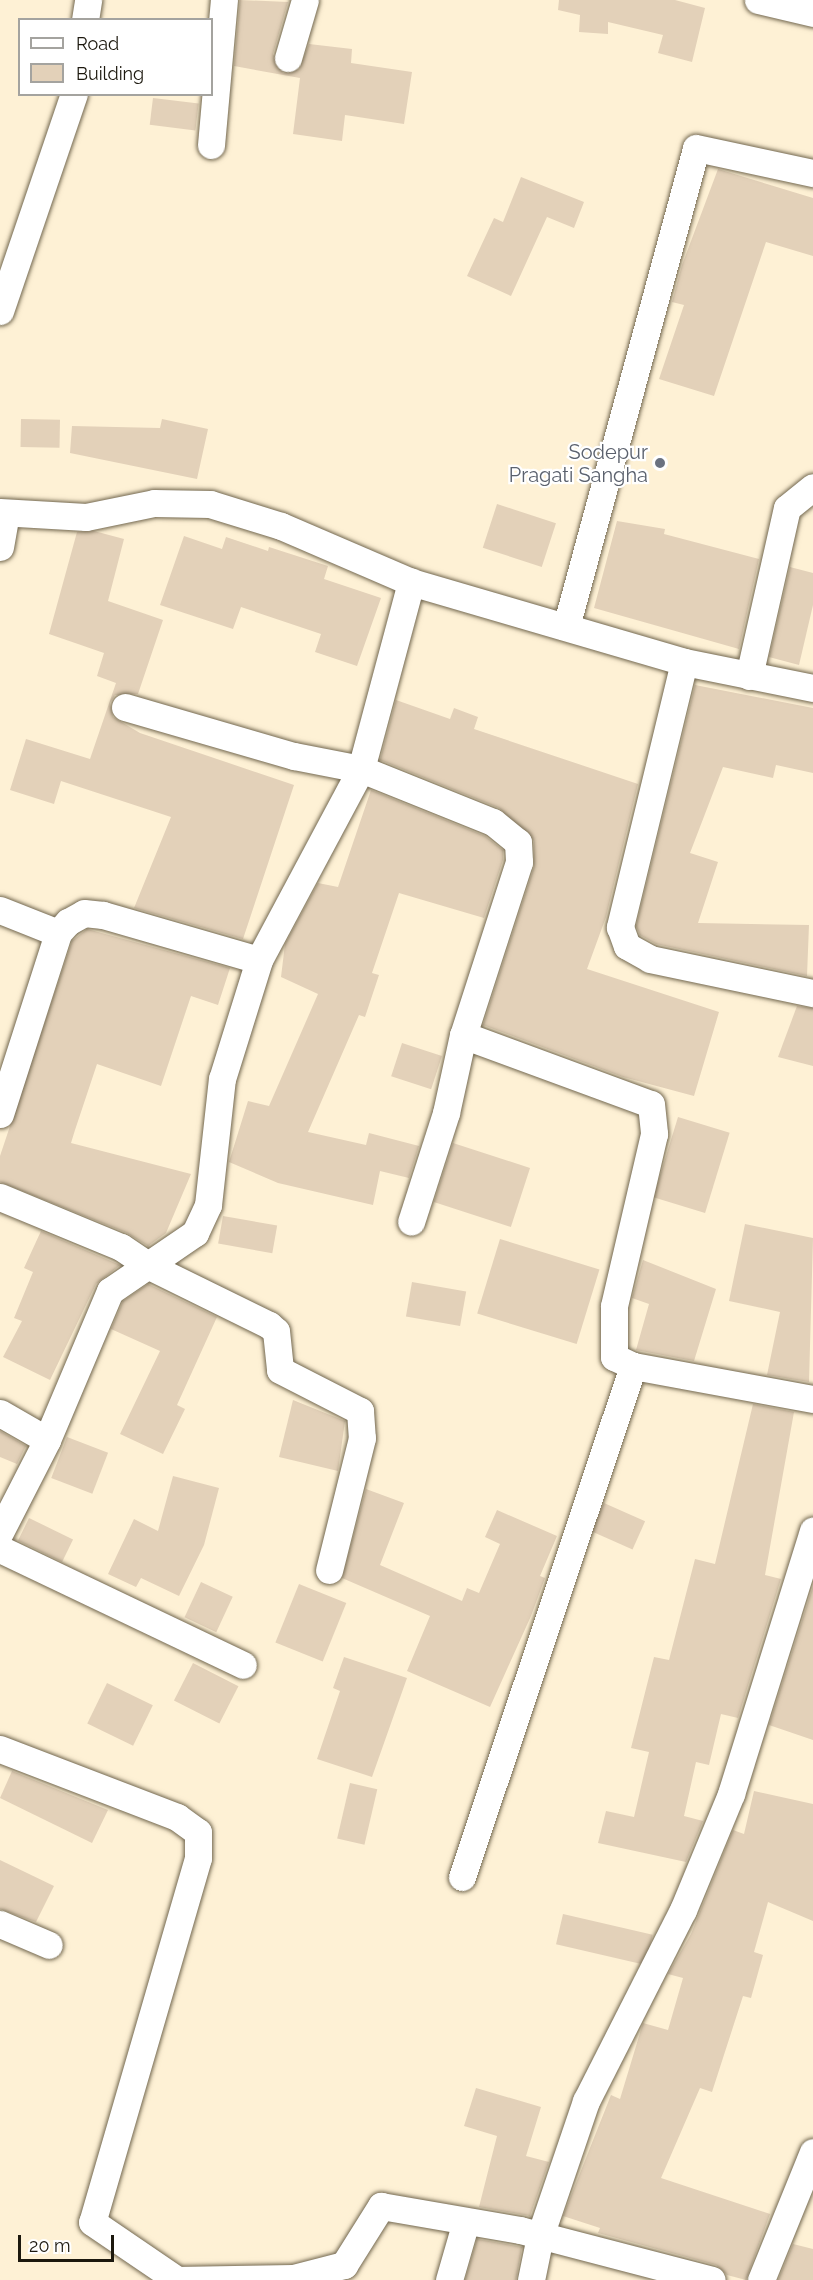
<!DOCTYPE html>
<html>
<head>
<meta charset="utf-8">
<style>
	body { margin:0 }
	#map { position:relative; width:813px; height:2280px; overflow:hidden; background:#fef1d5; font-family:Raleway,sans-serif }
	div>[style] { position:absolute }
	.building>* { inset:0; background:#e3d1b9; transform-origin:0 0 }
	.roads { filter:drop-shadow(0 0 2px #72674f) drop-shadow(0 0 2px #72674f) }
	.street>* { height:27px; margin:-13.5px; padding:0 13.5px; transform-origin:13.5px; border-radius:13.5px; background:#fff }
	.dots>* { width:16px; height:16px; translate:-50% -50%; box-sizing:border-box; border:3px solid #fff; border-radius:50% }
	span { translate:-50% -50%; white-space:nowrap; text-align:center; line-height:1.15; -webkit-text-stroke:4.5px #fff; paint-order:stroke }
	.worship-label { font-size:20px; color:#5b616d }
	.right { translate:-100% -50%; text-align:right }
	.legend { position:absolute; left:18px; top:18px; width:195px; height:78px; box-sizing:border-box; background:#fff; border:2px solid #a4a39f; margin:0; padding:8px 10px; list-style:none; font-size:18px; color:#1c180e }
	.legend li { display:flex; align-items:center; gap:12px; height:30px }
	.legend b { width:30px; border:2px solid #a4a39f }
	.scale { position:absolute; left:18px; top:2235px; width:96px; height:27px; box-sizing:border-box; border:3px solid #1c180e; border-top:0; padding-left:8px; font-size:18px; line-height:21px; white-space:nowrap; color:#1c180e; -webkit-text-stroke:4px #fff; paint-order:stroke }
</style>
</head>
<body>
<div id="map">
	<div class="building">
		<i style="clip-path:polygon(240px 0,288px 2px,273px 54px,283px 73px,299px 69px,309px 44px,352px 49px,351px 63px,412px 72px,404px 124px,345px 115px,342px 141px,293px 134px,300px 78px,234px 66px)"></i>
		<i style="clip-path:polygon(559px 0,675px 0,705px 8px,692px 62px,658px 53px,663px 35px,608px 22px,608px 34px,579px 32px,580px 15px,558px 10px)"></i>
		<i style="left:153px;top:98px;width:46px;height:27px;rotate:7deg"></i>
		<i style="clip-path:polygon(718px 169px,813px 198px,813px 256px,766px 242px,714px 396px,659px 379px,684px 305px,672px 302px,682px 265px)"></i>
		<i style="clip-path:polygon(521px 177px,584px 202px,574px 228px,547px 217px,511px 296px,467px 276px,494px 218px,503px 222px)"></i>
		<i style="left:21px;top:419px;width:39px;height:28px;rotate:1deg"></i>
		<i style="clip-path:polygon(162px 419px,208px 429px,197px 479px,70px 453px,72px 426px,160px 428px)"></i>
		<i style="left:497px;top:504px;width:62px;height:46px;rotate:18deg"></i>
		<i style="clip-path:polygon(617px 521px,665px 529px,664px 534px,759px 559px,739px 649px,594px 608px)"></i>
		<i style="clip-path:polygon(94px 531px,124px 539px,108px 601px,163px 620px,138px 694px,115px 695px,110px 703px,113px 717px,140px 733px,294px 785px,243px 939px,134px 908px,171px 817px,61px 781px,54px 804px,10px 790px,26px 739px,90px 759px,116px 683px,97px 676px,104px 653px,49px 634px,77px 532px)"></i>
		<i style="clip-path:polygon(184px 536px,222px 549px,226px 537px,268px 551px,269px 547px,328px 566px,324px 579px,381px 598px,357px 666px,315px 652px,321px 634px,241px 607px,233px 629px,160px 605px)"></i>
		<i style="clip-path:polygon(790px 567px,813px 573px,813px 605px,799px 665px,769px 657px)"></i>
		<i style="clip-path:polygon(695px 685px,813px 708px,813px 773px,776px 765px,773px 778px,723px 767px,690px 853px,718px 862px,698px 923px,809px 925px,807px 976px,656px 944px,640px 935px,636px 926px)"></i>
		<i style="clip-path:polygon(396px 700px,450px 719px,454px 708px,478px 717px,474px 729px,638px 784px,606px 917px,587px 969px,719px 1012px,694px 1096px,623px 1077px,483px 1025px,534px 867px,534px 841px,499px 808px,380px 760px)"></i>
		<i style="clip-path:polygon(371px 790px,485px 836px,503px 850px,503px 860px,484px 918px,399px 893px,372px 973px,379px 975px,365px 1017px,359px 1015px,308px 1132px,366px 1145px,369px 1133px,419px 1146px,409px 1178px,380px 1171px,373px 1205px,278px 1183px,229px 1162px,248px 1101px,269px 1106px,318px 994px,281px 977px,285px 944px,318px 883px,338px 887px)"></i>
		<i style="clip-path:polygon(87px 929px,230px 968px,218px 1005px,191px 996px,161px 1086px,97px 1064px,75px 1130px,71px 1143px,191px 1174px,166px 1233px,148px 1246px,127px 1233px,0 1182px,0 1156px,72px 941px)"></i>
		<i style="clip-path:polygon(797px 1006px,813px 1008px,813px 1066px,778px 1057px)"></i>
		<i style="left:402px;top:1043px;width:42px;height:35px;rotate:18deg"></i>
		<i style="left:678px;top:1117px;width:54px;height:84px;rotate:17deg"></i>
		<i style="left:453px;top:1143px;width:81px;height:62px;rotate:18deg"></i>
		<i style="left:223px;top:1216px;width:55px;height:28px;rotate:10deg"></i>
		<i style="clip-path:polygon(745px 1224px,813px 1238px,809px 1382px,767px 1375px,780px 1312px,729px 1301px)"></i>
		<i style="clip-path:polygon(41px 1231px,120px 1265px,96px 1284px,50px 1380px,3px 1357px,22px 1321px,14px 1318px,33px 1272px,24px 1268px)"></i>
		<i style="left:500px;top:1239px;width:104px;height:78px;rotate:17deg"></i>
		<i style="clip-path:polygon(643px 1260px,716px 1289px,694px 1361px,636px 1350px,649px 1304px,632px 1298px)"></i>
		<i style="left:412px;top:1282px;width:55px;height:35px;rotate:10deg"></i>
		<i style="clip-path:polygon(148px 1284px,217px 1317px,177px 1405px,185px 1409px,163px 1454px,120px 1434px,160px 1351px,111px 1329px,123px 1301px)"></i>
		<i style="clip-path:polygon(293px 1400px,345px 1421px,338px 1471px,279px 1457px)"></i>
		<i style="clip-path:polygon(753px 1404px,794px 1412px,765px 1575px,781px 1579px,738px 1718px,721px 1714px,709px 1765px,696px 1762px,684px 1816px,703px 1821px,686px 1862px,598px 1843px,606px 1811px,634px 1817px,649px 1752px,631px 1748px,654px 1657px,669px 1660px,695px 1559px,715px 1564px)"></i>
		<i style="clip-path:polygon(0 1431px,26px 1446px,17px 1464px,0 1457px)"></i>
		<i style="left:67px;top:1437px;width:44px;height:44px;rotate:21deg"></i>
		<i style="clip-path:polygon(173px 1476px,219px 1488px,204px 1545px,179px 1596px,141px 1578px,136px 1587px,108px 1574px,134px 1519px,158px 1531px)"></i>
		<i style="clip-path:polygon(366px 1489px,404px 1503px,380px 1565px,462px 1601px,467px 1588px,479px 1593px,500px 1544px,485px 1537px,497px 1510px,557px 1536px,540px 1576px,545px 1578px,531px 1616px,490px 1707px,407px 1671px,430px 1616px,342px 1578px)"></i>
		<i style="left:604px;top:1503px;width:45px;height:31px;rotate:24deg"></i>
		<i style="left:29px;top:1518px;width:49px;height:25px;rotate:26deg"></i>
		<i style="left:201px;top:1582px;width:35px;height:39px;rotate:25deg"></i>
		<i style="left:299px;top:1584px;width:51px;height:63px;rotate:22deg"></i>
		<i style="clip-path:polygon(813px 1586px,813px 1740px,769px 1725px)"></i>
		<i style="clip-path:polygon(344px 1657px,407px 1678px,372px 1777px,317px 1759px,340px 1691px,333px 1688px)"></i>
		<i style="left:193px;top:1663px;width:51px;height:42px;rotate:27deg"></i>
		<i style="left:107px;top:1683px;width:51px;height:45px;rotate:26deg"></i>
		<i style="clip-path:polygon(12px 1771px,108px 1810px,92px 1843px,0 1798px)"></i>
		<i style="left:350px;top:1783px;width:28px;height:57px;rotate:13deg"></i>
		<i style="clip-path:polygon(754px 1791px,813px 1804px,813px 1921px,768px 1902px,754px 1952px,763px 1955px,751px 1998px,743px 1996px,712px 2092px,700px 2088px,661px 2178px,770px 2214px,746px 2280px,727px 2275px,716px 2265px,598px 2233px,600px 2228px,563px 2216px,611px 2095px,620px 2099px,643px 2023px,668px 2030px,683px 1978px,668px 1974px,691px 1934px,733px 1830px,744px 1834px)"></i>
		<i style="clip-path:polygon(0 1860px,54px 1886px,36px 1922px,0 1909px)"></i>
		<i style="left:563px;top:1914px;width:92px;height:31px;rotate:13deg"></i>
		<i style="clip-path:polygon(476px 2088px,541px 2107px,526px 2156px,549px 2162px,530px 2216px,479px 2207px,497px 2136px,464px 2126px)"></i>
		<i style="clip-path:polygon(477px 2239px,522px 2247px,516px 2280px,465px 2280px)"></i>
		<i style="clip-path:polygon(793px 2244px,813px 2249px,813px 2280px,778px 2280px)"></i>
	</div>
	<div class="roads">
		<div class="street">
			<i style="left:758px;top:0;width:57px;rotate:13.3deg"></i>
			<i style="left:85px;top:20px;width:20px;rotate:-81deg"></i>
			<i style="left:288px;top:58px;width:60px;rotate:-73.7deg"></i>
			<i style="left:211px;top:145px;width:146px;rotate:-84.9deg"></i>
			<i style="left:0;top:311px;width:229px;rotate:-71.2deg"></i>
			<i style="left:0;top:512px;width:86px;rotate:3.3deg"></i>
			<i style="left:86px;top:517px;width:69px;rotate:-11.6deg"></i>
			<i style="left:154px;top:503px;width:56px;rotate:1deg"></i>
			<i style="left:210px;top:504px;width:74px;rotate:17.2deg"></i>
			<i style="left:281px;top:526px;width:142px;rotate:23.3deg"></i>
			<i style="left:411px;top:582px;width:284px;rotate:16.3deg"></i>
			<i style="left:684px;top:662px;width:132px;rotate:11.4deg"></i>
			<i style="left:0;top:547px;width:34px;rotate:-80deg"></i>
			<i style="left:566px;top:627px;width:496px;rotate:-74.8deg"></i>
			<i style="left:696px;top:148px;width:120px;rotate:12.1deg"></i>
			<i style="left:684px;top:662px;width:273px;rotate:103.6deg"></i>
			<i style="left:620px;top:927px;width:20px;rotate:70deg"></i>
			<i style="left:627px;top:946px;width:26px;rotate:29deg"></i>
			<i style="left:650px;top:959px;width:167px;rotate:11.8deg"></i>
			<i style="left:749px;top:676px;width:172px;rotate:-77.3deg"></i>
			<i style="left:787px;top:508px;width:33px;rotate:-39deg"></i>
			<i style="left:125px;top:707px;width:176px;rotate:16.2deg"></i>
			<i style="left:294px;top:756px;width:68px;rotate:11deg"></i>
			<i style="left:361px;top:769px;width:142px;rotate:21.9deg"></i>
			<i style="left:493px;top:822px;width:32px;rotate:39deg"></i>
			<i style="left:518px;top:842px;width:20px;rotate:87deg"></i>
			<i style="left:519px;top:862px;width:182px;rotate:107.9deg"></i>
			<i style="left:463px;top:1035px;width:80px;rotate:102.3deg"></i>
			<i style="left:446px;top:1113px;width:114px;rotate:107.8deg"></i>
			<i style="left:0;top:910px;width:62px;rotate:21.6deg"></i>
			<i style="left:463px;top:1035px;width:200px;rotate:20.2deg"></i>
			<i style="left:651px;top:1104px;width:30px;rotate:84deg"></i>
			<i style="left:654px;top:1134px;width:177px;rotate:103.1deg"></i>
			<i style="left:614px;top:1306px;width:51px;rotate:90deg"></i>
			<i style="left:614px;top:1357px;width:21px;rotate:25deg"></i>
			<i style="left:633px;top:1366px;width:183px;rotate:10.4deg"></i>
			<i style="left:0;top:1114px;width:190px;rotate:-72.2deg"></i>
			<i style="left:58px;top:933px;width:15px;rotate:-48deg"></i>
			<i style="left:68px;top:922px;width:18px;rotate:-29deg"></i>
			<i style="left:84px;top:913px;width:19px;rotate:6deg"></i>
			<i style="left:103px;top:915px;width:162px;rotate:16.1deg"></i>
			<i style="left:0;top:1197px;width:131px;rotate:22.5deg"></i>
			<i style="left:121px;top:1247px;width:34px;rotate:34deg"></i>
			<i style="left:149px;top:1266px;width:134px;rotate:26.2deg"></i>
			<i style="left:269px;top:1325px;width:9px;rotate:41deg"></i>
			<i style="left:276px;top:1331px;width:39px;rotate:84deg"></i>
			<i style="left:280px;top:1370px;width:90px;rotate:27.1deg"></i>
			<i style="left:360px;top:1411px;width:27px;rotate:86deg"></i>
			<i style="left:362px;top:1438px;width:136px;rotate:104deg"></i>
			<i style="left:0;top:1413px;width:54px;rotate:29.9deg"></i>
			<i style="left:0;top:1532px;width:103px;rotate:-62.9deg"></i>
			<i style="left:47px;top:1440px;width:162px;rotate:-67.1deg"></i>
			<i style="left:110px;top:1291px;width:103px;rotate:-34.3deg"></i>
			<i style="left:195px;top:1233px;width:31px;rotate:-65deg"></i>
			<i style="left:208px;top:1205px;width:127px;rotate:-83.7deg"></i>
			<i style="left:222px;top:1079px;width:125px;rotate:-72.7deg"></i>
			<i style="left:259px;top:960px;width:217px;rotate:-61.9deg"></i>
			<i style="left:361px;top:769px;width:194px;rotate:-75deg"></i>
			<i style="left:0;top:1549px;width:269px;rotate:25.5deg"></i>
			<i style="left:0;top:1749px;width:190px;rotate:21deg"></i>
			<i style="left:177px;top:1817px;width:26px;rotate:36deg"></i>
			<i style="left:198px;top:1832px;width:26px;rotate:90deg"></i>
			<i style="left:198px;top:1858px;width:379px;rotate:106.2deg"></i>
			<i style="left:92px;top:2222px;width:102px;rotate:34.2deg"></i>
			<i style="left:462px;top:1877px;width:539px;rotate:-71.5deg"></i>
			<i style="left:0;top:1924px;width:53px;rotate:23.2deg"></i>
			<i style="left:175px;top:2280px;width:118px;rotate:-1deg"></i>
			<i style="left:293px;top:2278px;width:53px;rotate:-14.3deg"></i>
			<i style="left:344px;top:2265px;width:70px;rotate:-57.9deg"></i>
			<i style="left:381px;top:2206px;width:141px;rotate:9.8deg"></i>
			<i style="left:520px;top:2230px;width:198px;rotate:14.6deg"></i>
			<i style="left:449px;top:2280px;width:61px;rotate:-73.9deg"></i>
			<i style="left:531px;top:2280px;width:45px;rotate:-78.4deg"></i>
			<i style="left:540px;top:2236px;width:143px;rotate:-71.2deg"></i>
			<i style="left:586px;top:2101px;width:214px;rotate:-63.1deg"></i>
			<i style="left:683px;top:1910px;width:126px;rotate:-67.5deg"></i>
			<i style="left:731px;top:1794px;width:276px;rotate:-72.7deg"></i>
			<i style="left:761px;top:2280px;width:138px;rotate:-67.9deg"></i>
		</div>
	</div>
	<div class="dots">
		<i style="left:660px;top:463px;background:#6b7280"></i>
	</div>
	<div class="worship-label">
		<span class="right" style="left:648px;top:464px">Sodepur<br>Pragati Sangha</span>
	</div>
	<ul class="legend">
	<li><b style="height:8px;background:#fff"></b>Road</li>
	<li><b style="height:16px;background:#e3d1b9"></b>Building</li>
	</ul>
	<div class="scale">20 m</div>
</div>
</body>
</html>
